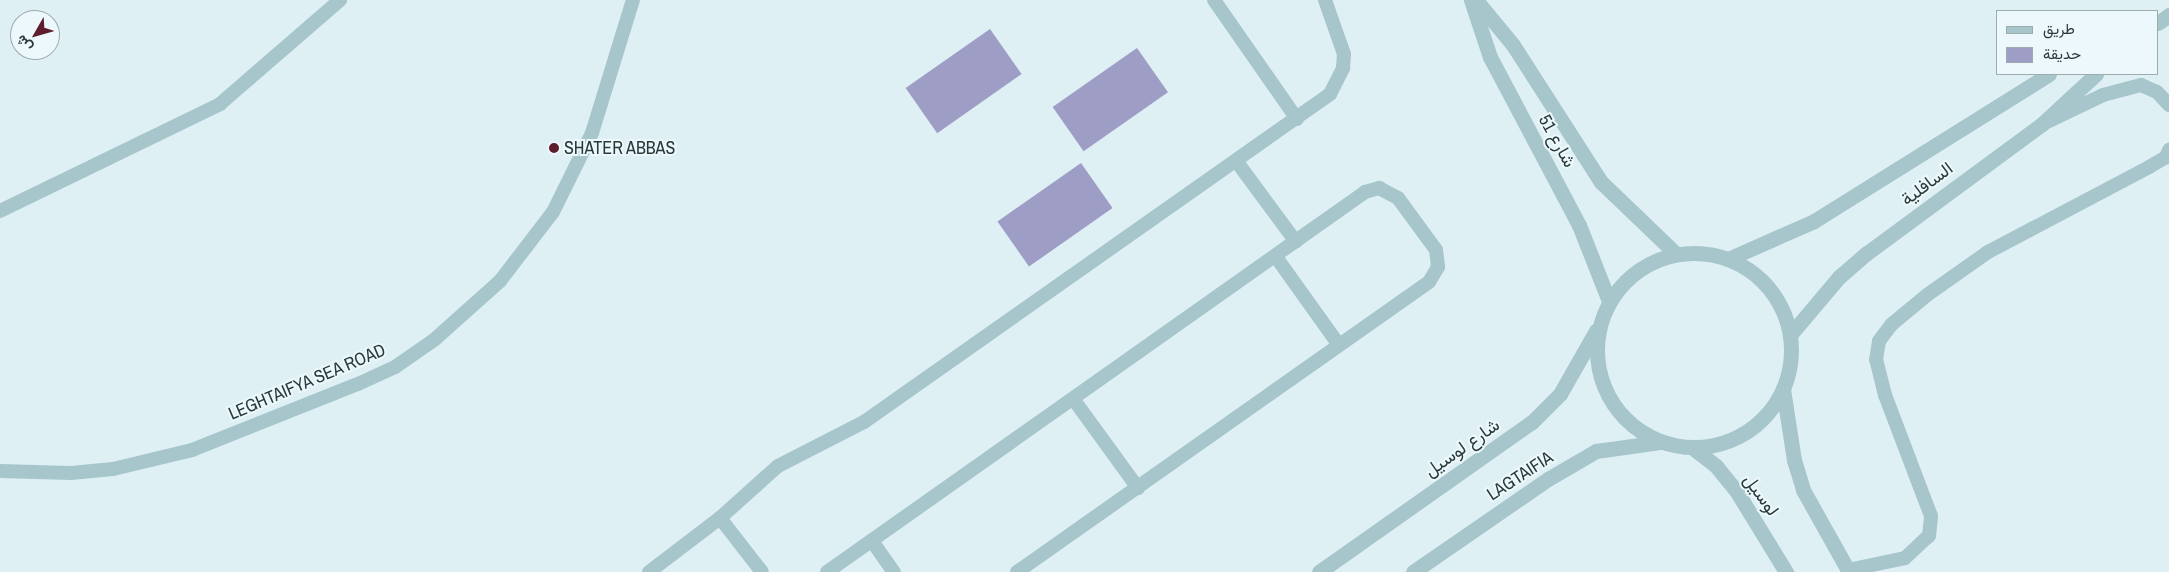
<!DOCTYPE html>
<html>
<head>
<meta charset="utf-8">
<style>
	body { margin:0 }
	#map { position:relative; width:2169px; height:572px; overflow:hidden; background:#dff0f4; font-family:"Archivo Narrow",Vazirmatn,sans-serif }
	div>[style] { position:absolute }
	.green>* { inset:0; background:#9e9dc5; transform-origin:0 0 }
	.lane>* { height:14px; margin:-7px; padding:0 7px; transform-origin:7px; border-radius:7px; background:#a6c6cb }
	.street>* { height:15px; margin:-7.5px; padding:0 7.5px; transform-origin:7.5px; border-radius:7.5px; background:#a6c6cb }
	.street>.ring { margin:-7.5px; padding:0; box-sizing:content-box; background:none; border:15px solid #a6c6cb; border-radius:50% }
	.dots>* { width:14px; height:14px; translate:-50% -50%; box-sizing:border-box; border:2px solid #ecf8fb; border-radius:50% }
	span { translate:-50% -50%; white-space:nowrap; text-align:center; line-height:1.15; -webkit-text-stroke:4px #ecf8fb; paint-order:stroke }
	.street-label { font-size:18px; color:#293a3a }
	.poi-label { font-size:18px; color:#293a3a }
	.left { translate:0 -50%; text-align:left }
	.legend { position:absolute; left:1996px; top:10px; width:162px; height:65px; box-sizing:border-box; background:#ecf8fb; border:1px solid #9eacae; margin:0; padding:6px 9px; list-style:none; font-size:15px; color:#293a3a }
	.legend li { display:flex; align-items:center; gap:10px; height:25px }
	.legend b { width:25px; border:1px solid #9eacae }
	.north { position:absolute; left:10px; top:10px; width:50px; height:50px; box-sizing:border-box; background:#ecf8fb; border:1px solid #9eacae; border-radius:50%; rotate:232deg; font-size:14px; font-weight:700; line-height:20px; text-align:center; color:#293a3a }
	.north::after { content:''; display:block; margin:auto; width:18px; height:22px; background:#5f1c2d; clip-path:polygon(50% 0,100% 100%,50% 72%,0 100%) }
</style>
</head>
<body>
<div id="map">
	<div class="green">
		<i style="left:990px;top:29px;width:55px;height:103px;rotate:55deg"></i>
		<i style="left:1137px;top:48px;width:54px;height:103px;rotate:55deg"></i>
		<i style="left:1081px;top:163px;width:55px;height:102px;rotate:55deg"></i>
	</div>
	<div class="lane">
		<i style="left:1214px;top:0;width:145px;rotate:55.1deg"></i>
		<i style="left:2047px;top:122px;width:62px;rotate:-25.7deg"></i>
		<i style="left:2103px;top:95px;width:39px;rotate:-15deg"></i>
		<i style="left:2141px;top:85px;width:17px;rotate:24deg"></i>
		<i style="left:2157px;top:92px;width:18px;rotate:47deg"></i>
		<i style="left:1237px;top:162px;width:99px;rotate:53.6deg"></i>
		<i style="left:0;top:211px;width:245px;rotate:-25.9deg"></i>
		<i style="left:220px;top:104px;width:159px;rotate:-40.9deg"></i>
		<i style="left:1276px;top:257px;width:108px;rotate:54.4deg"></i>
		<i style="left:1074px;top:400px;width:109px;rotate:54deg"></i>
		<i style="left:0;top:471px;width:71px;rotate:1.6deg"></i>
		<i style="left:71px;top:473px;width:42px;rotate:-5.4deg"></i>
		<i style="left:113px;top:469px;width:81px;rotate:-13.5deg"></i>
		<i style="left:192px;top:450px;width:179px;rotate:-21.7deg"></i>
		<i style="left:358px;top:384px;width:41px;rotate:-24.7deg"></i>
		<i style="left:395px;top:367px;width:47px;rotate:-34.7deg"></i>
		<i style="left:434px;top:340px;width:89px;rotate:-41.8deg"></i>
		<i style="left:500px;top:281px;width:87px;rotate:-52.5deg"></i>
		<i style="left:553px;top:212px;width:88px;rotate:-63.7deg"></i>
		<i style="left:592px;top:133px;width:139px;rotate:-72.9deg"></i>
		<i style="left:720px;top:518px;width:68px;rotate:52.1deg"></i>
		<i style="left:872px;top:541px;width:38px;rotate:55deg"></i>
		<i style="left:1848px;top:570px;width:58px;rotate:-11.9deg"></i>
		<i style="left:1905px;top:558px;width:33px;rotate:-43deg"></i>
		<i style="left:1929px;top:536px;width:20px;rotate:-84deg"></i>
		<i style="left:1931px;top:516px;width:129px;rotate:-110.8deg"></i>
		<i style="left:1885px;top:395px;width:36px;rotate:-104deg"></i>
		<i style="left:1876px;top:360px;width:19px;rotate:-81deg"></i>
		<i style="left:1879px;top:341px;width:21px;rotate:-53deg"></i>
		<i style="left:1892px;top:324px;width:45px;rotate:-39.6deg"></i>
		<i style="left:1927px;top:295px;width:75px;rotate:-35.2deg"></i>
		<i style="left:1988px;top:252px;width:182px;rotate:-27.8deg"></i>
		<i style="left:2149px;top:167px;width:20px;rotate:-30deg"></i>
		<i style="left:2166px;top:157px;width:8px;rotate:-67deg"></i>
		<i style="left:649px;top:572px;width:89px;rotate:-37.3deg"></i>
		<i style="left:720px;top:518px;width:78px;rotate:-41.9deg"></i>
		<i style="left:778px;top:466px;width:97px;rotate:-27.1deg"></i>
		<i style="left:864px;top:422px;width:570px;rotate:-35.14deg"></i>
		<i style="left:1330px;top:94px;width:29px;rotate:-63deg"></i>
		<i style="left:1343px;top:68px;width:14px;rotate:-86deg"></i>
		<i style="left:1344px;top:54px;width:57px;rotate:-109.4deg"></i>
		<i style="left:827px;top:572px;width:659px;rotate:-35.23deg"></i>
		<i style="left:1365px;top:192px;width:15px;rotate:-16deg"></i>
		<i style="left:1379px;top:188px;width:21px;rotate:28deg"></i>
		<i style="left:1398px;top:198px;width:64px;rotate:53.8deg"></i>
		<i style="left:1436px;top:250px;width:17px;rotate:83deg"></i>
		<i style="left:1438px;top:267px;width:17px;rotate:121deg"></i>
		<i style="left:1429px;top:282px;width:504px;rotate:144.86deg"></i>
	</div>
	<div class="street">
		<i style="left:1471px;top:0;width:60px;rotate:71.6deg"></i>
		<i style="left:1490px;top:57px;width:190px;rotate:62.1deg"></i>
		<i style="left:1579px;top:225px;width:82px;rotate:68.5deg"></i>
		<i style="left:1476px;top:0;width:58px;rotate:50.6deg"></i>
		<i style="left:1513px;top:45px;width:163px;rotate:57.3deg"></i>
		<i style="left:1601px;top:182px;width:104px;rotate:43.8deg"></i>
		<i style="left:2158px;top:23px;width:14px;rotate:-36deg"></i>
		<i class="ring" style="left:1597px;top:253px;width:179px;height:179px"></i>
		<i style="left:1728px;top:259px;width:94px;rotate:-23.8deg"></i>
		<i style="left:1814px;top:221px;width:277px;rotate:-32deg"></i>
		<i style="left:1790px;top:335px;width:76px;rotate:-49.8deg"></i>
		<i style="left:1839px;top:277px;width:37px;rotate:-41deg"></i>
		<i style="left:1867px;top:253px;width:217px;rotate:-36.4deg"></i>
		<i style="left:2042px;top:124px;width:74px;rotate:-42.8deg"></i>
		<i style="left:1783px;top:389px;width:72px;rotate:81.2deg"></i>
		<i style="left:1794px;top:460px;width:31px;rotate:73deg"></i>
		<i style="left:1803px;top:490px;width:94px;rotate:60.7deg"></i>
		<i style="left:1693px;top:448px;width:29px;rotate:38deg"></i>
		<i style="left:1716px;top:466px;width:33px;rotate:51deg"></i>
		<i style="left:1737px;top:492px;width:94px;rotate:58.5deg"></i>
		<i style="left:1319px;top:572px;width:261px;rotate:-35.2deg"></i>
		<i style="left:1532px;top:422px;width:40px;rotate:-45deg"></i>
		<i style="left:1560px;top:394px;width:73px;rotate:-60.3deg"></i>
		<i style="left:1413px;top:572px;width:164px;rotate:-34.6deg"></i>
		<i style="left:1548px;top:479px;width:56px;rotate:-30.3deg"></i>
		<i style="left:1596px;top:451px;width:66px;rotate:-7.9deg"></i>
	</div>
	<div class="dots">
		<i style="left:554px;top:148px;background:#5f1c2d"></i>
	</div>
	<div class="street-label">
		<span style="left:1557px;top:141px;rotate:61deg">شارع 51</span>
		<span style="left:1927px;top:184px;rotate:-37deg">السافلية</span>
		<span style="left:307px;top:382px;rotate:-23deg">LEGHTAIFYA SEA ROAD</span>
		<span style="left:1462px;top:448px;rotate:-35deg">شارع لوسيل</span>
		<span style="left:1520px;top:476px;rotate:-33deg">LAGTAIFIA</span>
		<span style="left:1761px;top:495px;rotate:54deg">لوسيل</span>
	</div>
	<div class="poi-label">
		<span class="left" style="left:564px;top:148px">SHATER ABBAS</span>
	</div>
	<ul class="legend">
	<li><b style="height:6px;background:#a6c6cb"></b>طريق</li>
	<li><b style="height:14px;background:#9e9dc5"></b>حديقة</li>
	</ul>
	<div class="north">ش</div>
</div>
</body>
</html>
